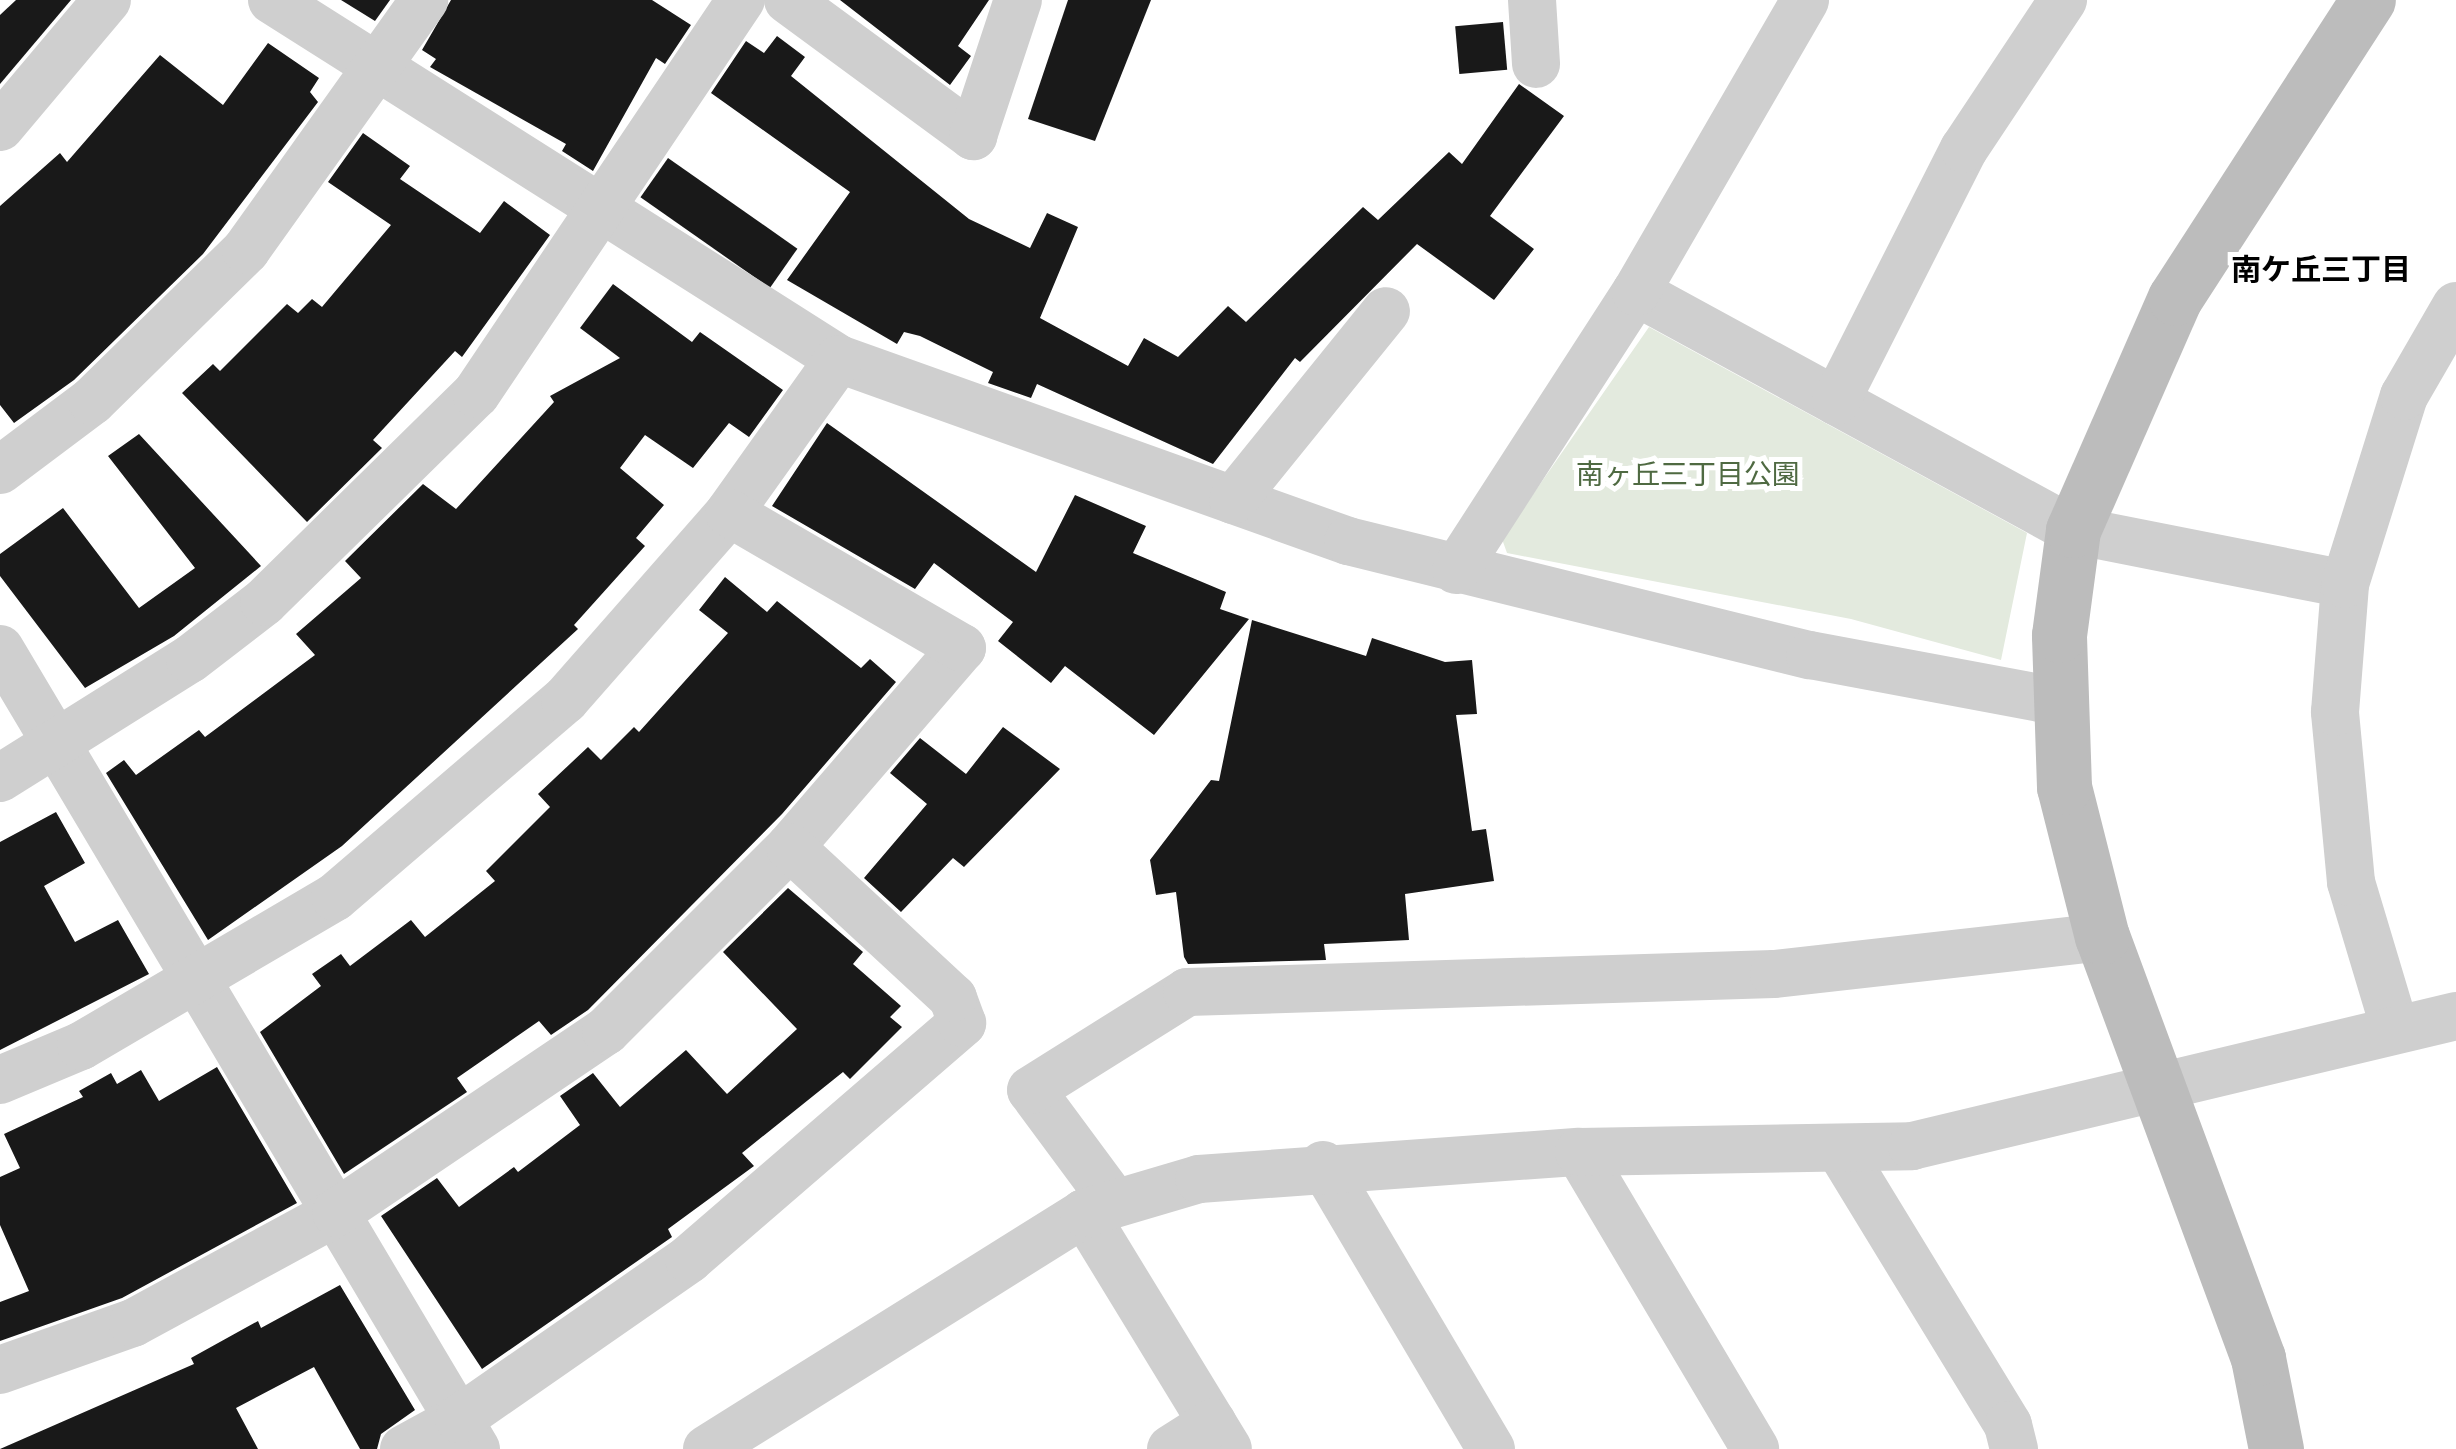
<!DOCTYPE html>
<html>
<head>
<meta charset="utf-8">
<style>
	body { margin:0 }
	#map { position:relative; width:2456px; height:1449px; overflow:hidden; background:#fff; font-family:Raleway,"Noto Sans JP",sans-serif }
	div>[style] { position:absolute }
	.green>* { inset:0; background:#e3eade }
	.building>* { inset:0; background:#191919; transform-origin:0 0 }
	.street>* { height:48px; margin:-24px; padding:0 24px; transform-origin:24px; border-radius:24px; background:#cfcfcf }
	.secondary>* { height:55px; margin:-27.5px; padding:0 27.5px; transform-origin:27.5px; border-radius:27.5px; background:#bcbcbc }
	span { translate:-50% -50%; white-space:nowrap; text-align:center; line-height:1.15; -webkit-text-stroke:10px #fff; paint-order:stroke }
	.park-label { font-size:28px; color:#4f6a42 }
	.neighbourhood-label { font-size:30px; color:#000; font-weight:700 }
</style>
</head>
<body>
<div id="map">
	<div class="green">
		<i style="clip-path:polygon(1649px 327px,2027px 533px,2001px 660px,1851px 619px,1507px 553px,1502px 539px)"></i>
	</div>
	<div class="building">
		<i style="clip-path:polygon(16px 0,71px 0,0 84px,0 15px)"></i>
		<i style="clip-path:polygon(341px 0,390px 0,375px 21px)"></i>
		<i style="clip-path:polygon(451px 0,652px 0,691px 25px,665px 64px,656px 58px,593px 171px,562px 151px,566px 144px,430px 67px,436px 59px,422px 50px)"></i>
		<i style="clip-path:polygon(840px 0,989px 0,958px 46px,971px 56px,950px 85px)"></i>
		<i style="clip-path:polygon(1068px 0,1151px 0,1095px 141px,1028px 119px)"></i>
		<i style="left:1503px;top:22px;width:48px;height:48px;rotate:85deg"></i>
		<i style="clip-path:polygon(777px 36px,805px 57px,791px 76px,969px 219px,1030px 248px,1047px 213px,1078px 227px,1040px 318px,1128px 366px,1144px 338px,1178px 357px,1228px 306px,1246px 322px,1363px 207px,1378px 220px,1449px 152px,1462px 164px,1519px 84px,1564px 116px,1490px 216px,1534px 249px,1494px 300px,1417px 244px,1300px 362px,1295px 358px,1213px 464px,1037px 384px,1031px 398px,988px 383px,993px 372px,920px 336px,904px 332px,897px 344px,787px 280px,850px 192px,711px 93px,746px 41px,764px 53px)"></i>
		<i style="clip-path:polygon(268px 43px,319px 78px,310px 92px,318px 102px,203px 254px,74px 380px,14px 423px,0 405px,0 206px,60px 153px,67px 162px,160px 55px,223px 105px)"></i>
		<i style="clip-path:polygon(363px 133px,410px 166px,400px 179px,480px 233px,504px 201px,550px 235px,462px 357px,455px 351px,373px 440px,382px 448px,307px 522px,182px 393px,213px 364px,220px 371px,287px 304px,298px 313px,312px 299px,322px 307px,391px 225px,328px 182px)"></i>
		<i style="left:668px;top:158px;width:158px;height:48px;rotate:35deg"></i>
		<i style="clip-path:polygon(613px 284px,692px 342px,700px 332px,783px 390px,749px 437px,729px 423px,693px 468px,645px 435px,620px 468px,664px 505px,636px 538px,645px 546px,574px 625px,578px 629px,342px 846px,208px 940px,106px 773px,124px 760px,136px 775px,199px 730px,205px 737px,315px 655px,296px 634px,361px 578px,345px 561px,423px 484px,456px 509px,554px 402px,550px 396px,620px 358px,580px 328px)"></i>
		<i style="clip-path:polygon(827px 423px,1036px 572px,1075px 495px,1146px 526px,1133px 553px,1226px 592px,1220px 609px,1249px 619px,1154px 735px,1065px 666px,1051px 683px,998px 641px,1013px 622px,934px 563px,915px 589px,772px 506px)"></i>
		<i style="clip-path:polygon(139px 434px,261px 566px,174px 636px,85px 688px,0 576px,0 554px,63px 508px,139px 608px,195px 568px,108px 456px)"></i>
		<i style="clip-path:polygon(725px 577px,767px 612px,777px 601px,861px 668px,870px 659px,896px 682px,782px 814px,588px 1010px,551px 1035px,539px 1021px,457px 1078px,467px 1092px,344px 1174px,260px 1032px,321px 986px,312px 974px,341px 954px,350px 966px,411px 920px,425px 937px,495px 881px,486px 871px,550px 807px,538px 794px,588px 747px,601px 760px,634px 727px,639px 732px,728px 633px,699px 610px)"></i>
		<i style="clip-path:polygon(1252px 620px,1366px 656px,1372px 638px,1445px 662px,1472px 660px,1477px 714px,1456px 715px,1472px 831px,1486px 829px,1494px 881px,1405px 894px,1409px 940px,1324px 944px,1326px 960px,1188px 964px,1184px 957px,1176px 892px,1156px 895px,1150px 860px,1211px 780px,1219px 781px)"></i>
		<i style="clip-path:polygon(1003px 727px,1060px 769px,964px 867px,953px 858px,901px 912px,864px 878px,927px 804px,890px 773px,920px 738px,966px 774px)"></i>
		<i style="clip-path:polygon(56px 812px,85px 863px,44px 886px,75px 942px,118px 920px,149px 974px,0 1050px,0 842px)"></i>
		<i style="clip-path:polygon(788px 888px,863px 952px,853px 964px,901px 1006px,890px 1017px,902px 1027px,850px 1079px,843px 1072px,742px 1153px,754px 1166px,668px 1229px,672px 1237px,482px 1369px,381px 1216px,437px 1178px,459px 1207px,514px 1167px,518px 1172px,580px 1125px,560px 1096px,593px 1073px,620px 1107px,686px 1050px,727px 1094px,797px 1029px,723px 952px)"></i>
		<i style="clip-path:polygon(217px 1067px,297px 1203px,122px 1298px,0 1341px,0 1302px,29px 1291px,0 1225px,0 1177px,20px 1168px,4px 1134px,83px 1097px,79px 1091px,111px 1073px,117px 1084px,141px 1070px,159px 1101px)"></i>
		<i style="clip-path:polygon(340px 1285px,415px 1410px,381px 1434px,377px 1449px,360px 1449px,314px 1367px,236px 1408px,258px 1449px,0 1449px,194px 1364px,191px 1358px,258px 1321px,261px 1328px)"></i>
	</div>
	<div class="street">
		<i style="left:272px;top:0;width:671px;rotate:32.34deg"></i>
		<i style="left:839px;top:359px;width:541px;rotate:19.68deg"></i>
		<i style="left:1348px;top:541px;width:476px;rotate:13.9deg"></i>
		<i style="left:1810px;top:655px;width:250px;rotate:10.6deg"></i>
		<i style="left:788px;top:0;width:230px;rotate:36.3deg"></i>
		<i style="left:973px;top:136px;width:143px;rotate:-71.7deg"></i>
		<i style="left:1532px;top:0;width:64px;rotate:86.4deg"></i>
		<i style="left:0;top:127px;width:166px;rotate:-49.9deg"></i>
		<i style="left:1636px;top:292px;width:498px;rotate:28.6deg"></i>
		<i style="left:2073px;top:530px;width:277px;rotate:11.2deg"></i>
		<i style="left:1836px;top:401px;width:283px;rotate:-63.1deg"></i>
		<i style="left:1964px;top:149px;width:179px;rotate:-56.4deg"></i>
		<i style="left:0;top:470px;width:115px;rotate:-36.9deg"></i>
		<i style="left:92px;top:401px;width:216px;rotate:-44.4deg"></i>
		<i style="left:246px;top:250px;width:307px;rotate:-54.5deg"></i>
		<i style="left:1233px;top:500px;width:243px;rotate:-51deg"></i>
		<i style="left:1456px;top:570px;width:331px;rotate:-57.1deg"></i>
		<i style="left:1636px;top:292px;width:337px;rotate:-59.9deg"></i>
		<i style="left:0;top:649px;width:931px;rotate:59.25deg"></i>
		<i style="left:0;top:778px;width:224px;rotate:-32.1deg"></i>
		<i style="left:190px;top:659px;width:93px;rotate:-37.6deg"></i>
		<i style="left:264px;top:602px;width:297px;rotate:-44.5deg"></i>
		<i style="left:476px;top:394px;width:475px;rotate:-56.1deg"></i>
		<i style="left:2395px;top:1029px;width:153px;rotate:-106.7deg"></i>
		<i style="left:2351px;top:882px;width:171px;rotate:-95.4deg"></i>
		<i style="left:2335px;top:712px;width:128px;rotate:-85.5deg"></i>
		<i style="left:2345px;top:584px;width:197px;rotate:-72.6deg"></i>
		<i style="left:2404px;top:396px;width:104px;rotate:-60deg"></i>
		<i style="left:0;top:1080px;width:88px;rotate:-22.8deg"></i>
		<i style="left:81px;top:1046px;width:294px;rotate:-30.4deg"></i>
		<i style="left:335px;top:897px;width:303px;rotate:-40.6deg"></i>
		<i style="left:565px;top:700px;width:249px;rotate:-48.7deg"></i>
		<i style="left:729px;top:513px;width:189px;rotate:-54.5deg"></i>
		<i style="left:1839px;top:1148px;width:324px;rotate:58.6deg"></i>
		<i style="left:2008px;top:1425px;width:25px;rotate:76deg"></i>
		<i style="left:1579px;top:1152px;width:345px;rotate:59.3deg"></i>
		<i style="left:1323px;top:1165px;width:330px;rotate:59.4deg"></i>
		<i style="left:1114px;top:1202px;width:139px;rotate:-126.5deg"></i>
		<i style="left:1031px;top:1090px;width:184px;rotate:-32.1deg"></i>
		<i style="left:1187px;top:992px;width:587px;rotate:-1.76deg"></i>
		<i style="left:1774px;top:974px;width:330px;rotate:-6.4deg"></i>
		<i style="left:1084px;top:1213px;width:276px;rotate:58.6deg"></i>
		<i style="left:0;top:1370px;width:141px;rotate:-19.5deg"></i>
		<i style="left:133px;top:1323px;width:231px;rotate:-28.5deg"></i>
		<i style="left:336px;top:1213px;width:326px;rotate:-34deg"></i>
		<i style="left:606px;top:1031px;width:260px;rotate:-45deg"></i>
		<i style="left:790px;top:847px;width:263px;rotate:-49.2deg"></i>
		<i style="left:962px;top:648px;width:269px;rotate:-149.9deg"></i>
		<i style="left:404px;top:1449px;width:63px;rotate:-28.6deg"></i>
		<i style="left:459px;top:1419px;width:280px;rotate:-34.8deg"></i>
		<i style="left:689px;top:1259px;width:361px;rotate:-40.8deg"></i>
		<i style="left:962px;top:1023px;width:27px;rotate:-110deg"></i>
		<i style="left:953px;top:998px;width:222px;rotate:-137.2deg"></i>
		<i style="left:707px;top:1449px;width:445px;rotate:-32deg"></i>
		<i style="left:1084px;top:1213px;width:120px;rotate:-16.5deg"></i>
		<i style="left:1199px;top:1179px;width:381px;rotate:-4.1deg"></i>
		<i style="left:1579px;top:1152px;width:333px;rotate:-1deg"></i>
		<i style="left:1912px;top:1146px;width:559px;rotate:-13.44deg"></i>
		<i style="left:1171px;top:1449px;width:49px;rotate:-32.4deg"></i>
	</div>
	<div class="secondary">
		<i style="left:2276px;top:1449px;width:93px;rotate:-101.2deg"></i>
		<i style="left:2258px;top:1358px;width:449px;rotate:-110.3deg"></i>
		<i style="left:2102px;top:937px;width:155px;rotate:-104.2deg"></i>
		<i style="left:2064px;top:787px;width:152px;rotate:-91.9deg"></i>
		<i style="left:2059px;top:635px;width:106px;rotate:-82.4deg"></i>
		<i style="left:2073px;top:530px;width:253px;rotate:-66.3deg"></i>
		<i style="left:2175px;top:298px;width:355px;rotate:-57.1deg"></i>
	</div>
	<div class="park-label">
		<span style="left:1688px;top:475px">南ヶ丘三丁目公園</span>
	</div>
	<div class="neighbourhood-label">
		<span style="left:2321px;top:270px">南ケ丘三丁目</span>
	</div>
</div>
</body>
</html>
